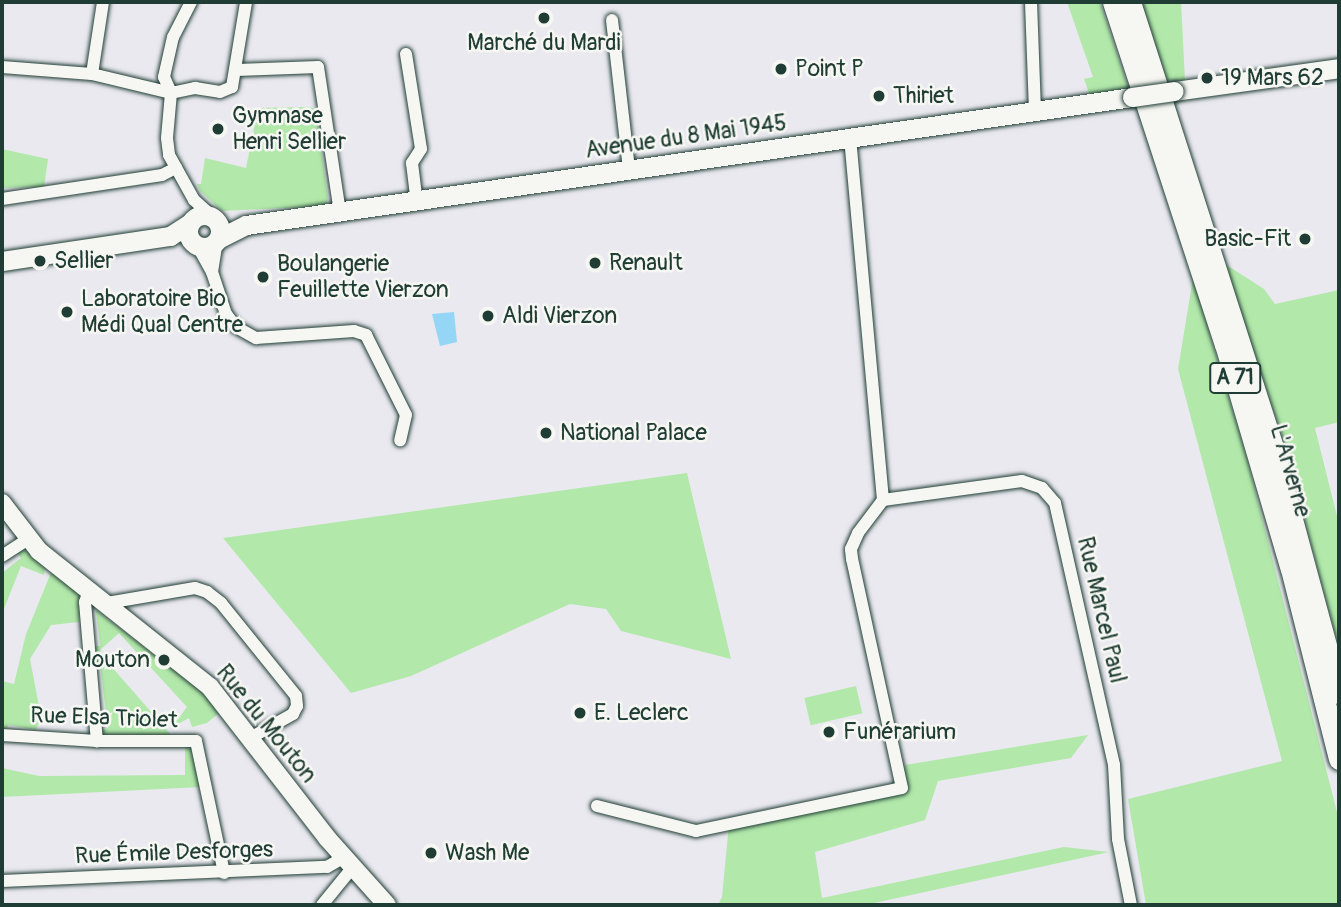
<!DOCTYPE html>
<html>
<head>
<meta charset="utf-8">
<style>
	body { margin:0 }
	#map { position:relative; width:1341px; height:907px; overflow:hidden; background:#eae9f0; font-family:Pangolin,sans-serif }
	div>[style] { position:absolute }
	.green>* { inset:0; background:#b2e8aa; transform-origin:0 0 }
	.water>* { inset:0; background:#95d5f6 }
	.roads { filter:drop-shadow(0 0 2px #1f3d34) drop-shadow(0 0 2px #1f3d34) }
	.street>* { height:12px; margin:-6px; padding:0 6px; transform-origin:6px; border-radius:6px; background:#f6f6f2 }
	.secondary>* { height:18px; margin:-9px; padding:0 9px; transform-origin:9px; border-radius:9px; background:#f6f6f2 }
	.primary>* { height:19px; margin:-9.5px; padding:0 9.5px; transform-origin:9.5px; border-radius:9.5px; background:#f6f6f2 }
	.primary>.ring { margin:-9.5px; padding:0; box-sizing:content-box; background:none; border:19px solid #f6f6f2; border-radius:50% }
	.highway>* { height:21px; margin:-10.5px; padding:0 10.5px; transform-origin:10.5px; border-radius:10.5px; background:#f6f6f2 }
	.bridges { filter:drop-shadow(0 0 2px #1f3d34) drop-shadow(0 0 2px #1f3d34) }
	.primary-bridge>* { height:19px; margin:-9.5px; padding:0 9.5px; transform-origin:9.5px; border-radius:9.5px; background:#f6f6f2 }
	.dots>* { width:19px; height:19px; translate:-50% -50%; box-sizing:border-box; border:4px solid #f6f6f2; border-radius:50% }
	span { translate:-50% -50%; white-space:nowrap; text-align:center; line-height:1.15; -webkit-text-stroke:5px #f6f6f2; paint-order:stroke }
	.shield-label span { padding:2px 5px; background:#f6f6f2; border:2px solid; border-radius:5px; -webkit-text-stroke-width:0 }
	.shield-label { font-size:21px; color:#1f3d34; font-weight:700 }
	.poi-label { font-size:23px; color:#1f3d34 }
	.left { translate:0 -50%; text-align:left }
	.right { translate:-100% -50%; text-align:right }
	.street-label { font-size:23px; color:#1f3d34 }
	.frame { position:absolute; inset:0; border:4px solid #1f3d34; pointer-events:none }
</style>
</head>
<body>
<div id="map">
	<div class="green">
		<i style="clip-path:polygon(1067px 2px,1100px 2px,1128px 87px,1090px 96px,1084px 79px,1093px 77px)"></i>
		<i style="clip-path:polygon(1141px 2px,1181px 2px,1185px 81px,1167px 80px)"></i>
		<i style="clip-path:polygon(308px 107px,313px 108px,318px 127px,328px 198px,326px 206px,222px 211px,200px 191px,197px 184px,201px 184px,205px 158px,246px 168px,258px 108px)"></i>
		<i style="clip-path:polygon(2px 149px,48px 159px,44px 187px,2px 188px)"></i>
		<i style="clip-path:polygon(1222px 262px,1264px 289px,1275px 304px,1339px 290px,1339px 422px,1315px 428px,1339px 524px,1339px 649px,1282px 435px)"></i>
		<i style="clip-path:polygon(1193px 278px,1247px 459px,1339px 820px,1339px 905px,1146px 905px,1128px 799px,1282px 761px,1178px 369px)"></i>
		<i style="clip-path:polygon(687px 473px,731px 659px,621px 631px,606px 609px,570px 604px,411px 676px,351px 693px,223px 538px)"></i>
		<i style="clip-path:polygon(21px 550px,32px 553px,45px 567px,44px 575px,21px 566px,2px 614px,2px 573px,21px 558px,17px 552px)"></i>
		<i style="clip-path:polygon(52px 570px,81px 593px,79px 622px,51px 625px,30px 659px,41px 717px,36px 730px,8px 725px,6px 732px,2px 729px,2px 681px,14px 684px,26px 634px)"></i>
		<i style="clip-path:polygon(96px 610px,201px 691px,219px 713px,207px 723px,192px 727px,189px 718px,172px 727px,187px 707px,119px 633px,100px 650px,103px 657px,174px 738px,105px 735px,101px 730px,108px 728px,100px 665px,93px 664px,91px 646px,100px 646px)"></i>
		<i style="left:856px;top:686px;width:28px;height:53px;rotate:77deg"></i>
		<i style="clip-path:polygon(1088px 735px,1071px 758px,938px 781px,925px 820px,815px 852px,822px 898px,1064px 847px,1109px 852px,865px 905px,718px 905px,722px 897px,729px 824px,901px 788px,905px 765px)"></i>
		<i style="clip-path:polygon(185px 747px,194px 750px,201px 787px,2px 797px,2px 768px,39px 776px,185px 775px)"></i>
	</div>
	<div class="water">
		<i style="clip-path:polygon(454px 312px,457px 342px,440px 346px,432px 314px)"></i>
	</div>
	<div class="roads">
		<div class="street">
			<i style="left:191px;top:2px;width:39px;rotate:117deg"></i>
			<i style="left:173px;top:37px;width:41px;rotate:102.7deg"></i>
			<i style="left:164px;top:77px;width:17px;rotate:66deg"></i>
			<i style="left:171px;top:93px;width:25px;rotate:-12deg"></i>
			<i style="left:195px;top:88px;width:25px;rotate:9deg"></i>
			<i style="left:220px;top:92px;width:13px;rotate:-23deg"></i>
			<i style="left:232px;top:87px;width:86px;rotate:-80.6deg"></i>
			<i style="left:1031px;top:2px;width:111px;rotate:87.9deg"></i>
			<i style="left:612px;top:20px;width:151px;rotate:83.5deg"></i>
			<i style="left:406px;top:54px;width:96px;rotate:81deg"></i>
			<i style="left:421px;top:149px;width:17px;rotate:123deg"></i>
			<i style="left:412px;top:163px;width:38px;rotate:83deg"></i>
			<i style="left:2px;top:67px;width:90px;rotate:4.4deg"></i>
			<i style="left:92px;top:74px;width:81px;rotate:13.5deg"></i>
			<i style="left:171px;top:93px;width:45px;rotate:95.1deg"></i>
			<i style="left:167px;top:138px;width:17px;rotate:83deg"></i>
			<i style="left:169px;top:155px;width:51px;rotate:60.9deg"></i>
			<i style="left:194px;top:200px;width:25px;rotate:42deg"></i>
			<i style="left:237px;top:70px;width:81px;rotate:-2.1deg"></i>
			<i style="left:318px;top:67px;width:147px;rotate:81.4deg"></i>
			<i style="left:92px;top:74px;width:73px;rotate:-81.3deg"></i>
			<i style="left:2px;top:199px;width:162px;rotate:-8.5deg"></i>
			<i style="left:162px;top:175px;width:16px;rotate:-27deg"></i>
			<i style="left:197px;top:245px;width:31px;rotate:61deg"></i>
			<i style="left:212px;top:272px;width:44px;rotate:71.6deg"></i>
			<i style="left:226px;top:314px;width:16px;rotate:52deg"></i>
			<i style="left:236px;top:327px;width:23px;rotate:29deg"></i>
			<i style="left:256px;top:338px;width:98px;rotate:-4.1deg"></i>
			<i style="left:354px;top:331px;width:13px;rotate:18deg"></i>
			<i style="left:366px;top:335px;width:89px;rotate:63.4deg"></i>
			<i style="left:406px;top:415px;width:26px;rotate:103deg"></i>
			<i style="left:212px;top:272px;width:31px;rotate:-81deg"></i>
			<i style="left:883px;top:500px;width:140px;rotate:-7.8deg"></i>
			<i style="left:1022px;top:481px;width:21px;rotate:19deg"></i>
			<i style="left:1042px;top:488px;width:20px;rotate:49deg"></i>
			<i style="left:1055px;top:503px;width:269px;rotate:77.3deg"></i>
			<i style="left:1114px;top:765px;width:74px;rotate:86.9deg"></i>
			<i style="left:1118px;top:839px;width:67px;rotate:78.9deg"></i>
			<i style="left:2px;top:556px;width:31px;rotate:-33deg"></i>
			<i style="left:89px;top:591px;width:12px;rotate:110deg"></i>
			<i style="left:85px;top:602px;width:140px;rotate:85.1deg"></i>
			<i style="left:107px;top:606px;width:7px;rotate:-34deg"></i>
			<i style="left:113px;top:602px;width:83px;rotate:-9.7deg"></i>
			<i style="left:195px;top:588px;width:13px;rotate:18deg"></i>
			<i style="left:207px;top:592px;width:18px;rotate:38deg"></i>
			<i style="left:221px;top:603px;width:119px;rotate:51.1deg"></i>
			<i style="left:296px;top:696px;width:10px;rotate:84deg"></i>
			<i style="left:297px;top:706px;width:9px;rotate:117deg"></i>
			<i style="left:293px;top:714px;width:49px;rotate:150.8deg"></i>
			<i style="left:2px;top:735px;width:95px;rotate:3.6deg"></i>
			<i style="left:97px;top:741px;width:99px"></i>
			<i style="left:196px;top:741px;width:135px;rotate:78deg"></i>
			<i style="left:597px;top:806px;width:102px;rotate:14.2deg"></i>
			<i style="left:696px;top:831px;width:210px;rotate:-11.8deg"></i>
			<i style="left:902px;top:788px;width:234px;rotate:-102.3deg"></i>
			<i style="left:852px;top:559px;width:10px;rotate:-96deg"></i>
			<i style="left:851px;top:549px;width:17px;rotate:-66deg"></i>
			<i style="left:858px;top:533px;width:41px;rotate:-52.9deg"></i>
			<i style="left:883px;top:500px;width:364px;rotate:-95.2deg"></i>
			<i style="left:2px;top:881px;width:325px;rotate:-2.5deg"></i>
			<i style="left:327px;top:867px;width:20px;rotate:-30deg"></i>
			<i style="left:322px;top:905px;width:49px;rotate:-50.8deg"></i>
		</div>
		<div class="secondary">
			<i style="left:2px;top:503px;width:61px;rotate:52.4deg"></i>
			<i style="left:39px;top:551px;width:218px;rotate:38.5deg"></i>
			<i style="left:210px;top:687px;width:191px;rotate:52.2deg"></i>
			<i style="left:327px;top:838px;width:90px;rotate:48.2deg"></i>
		</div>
		<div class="primary">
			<i style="left:1174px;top:91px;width:167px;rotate:-7.9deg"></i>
			<i class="ring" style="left:188px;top:215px;width:13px;height:13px"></i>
			<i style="left:218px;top:239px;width:31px;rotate:-27deg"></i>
			<i style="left:246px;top:225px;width:895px;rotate:-8.22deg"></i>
			<i style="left:2px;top:261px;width:170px;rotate:-8.5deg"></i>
			<i style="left:170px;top:236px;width:24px;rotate:-33deg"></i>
		</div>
		<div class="highway">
			<i style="left:1113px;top:2px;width:360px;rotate:71.9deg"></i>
			<i style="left:1225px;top:344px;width:234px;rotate:73.7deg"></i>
			<i style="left:1291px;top:569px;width:196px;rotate:75.8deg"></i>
			<i style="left:1130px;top:2px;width:465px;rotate:72.2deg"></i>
			<i style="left:1272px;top:445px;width:257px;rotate:74.9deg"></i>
		</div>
	</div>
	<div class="bridges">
		<div class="primary-bridge">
			<i style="left:1132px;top:97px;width:42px;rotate:-8.1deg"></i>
		</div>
	</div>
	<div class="dots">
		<i style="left:544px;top:18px;background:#1f3d34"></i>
		<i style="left:781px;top:69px;background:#1f3d34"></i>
		<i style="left:1207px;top:78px;background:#1f3d34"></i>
		<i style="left:879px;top:96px;background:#1f3d34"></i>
		<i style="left:218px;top:129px;background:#1f3d34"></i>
		<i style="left:1305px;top:239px;background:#1f3d34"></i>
		<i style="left:40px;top:261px;background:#1f3d34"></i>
		<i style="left:595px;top:263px;background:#1f3d34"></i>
		<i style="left:263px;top:277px;background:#1f3d34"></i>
		<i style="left:67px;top:312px;background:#1f3d34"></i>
		<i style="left:488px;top:316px;background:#1f3d34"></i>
		<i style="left:546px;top:433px;background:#1f3d34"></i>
		<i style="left:164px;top:660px;background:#1f3d34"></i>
		<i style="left:580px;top:713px;background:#1f3d34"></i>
		<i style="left:829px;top:732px;background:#1f3d34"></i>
		<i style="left:431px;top:853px;background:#1f3d34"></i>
	</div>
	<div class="shield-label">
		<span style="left:1235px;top:378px">A 71</span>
	</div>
	<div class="poi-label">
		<span style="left:544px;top:43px">Marché du Mardi</span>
		<span class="left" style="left:795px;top:69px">Point P</span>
		<span class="left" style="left:1221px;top:78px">19 Mars 62</span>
		<span class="left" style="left:893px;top:96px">Thiriet</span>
		<span class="left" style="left:232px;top:129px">Gymnase<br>Henri Sellier</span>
		<span class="right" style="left:1291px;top:239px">Basic-Fit</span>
		<span class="left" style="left:54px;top:261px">Sellier</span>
		<span class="left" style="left:609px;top:263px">Renault</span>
		<span class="left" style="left:277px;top:277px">Boulangerie<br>Feuillette Vierzon</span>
		<span class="left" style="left:81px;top:312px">Laboratoire Bio<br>Médi Qual Centre</span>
		<span class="left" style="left:502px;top:316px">Aldi Vierzon</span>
		<span class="left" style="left:560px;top:433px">National Palace</span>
		<span class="right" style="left:150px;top:660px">Mouton</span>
		<span class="left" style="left:594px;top:713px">E. Leclerc</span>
		<span class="left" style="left:843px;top:732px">Funérarium</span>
		<span class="left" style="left:445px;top:853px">Wash Me</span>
	</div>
	<div class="street-label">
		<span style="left:686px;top:137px;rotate:-8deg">Avenue du 8 Mai 1945</span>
		<span style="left:1290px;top:471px;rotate:74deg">L'Arverne</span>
		<span style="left:1101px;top:610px;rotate:77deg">Rue Marcel Paul</span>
		<span style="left:104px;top:718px;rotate:2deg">Rue Elsa Triolet</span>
		<span style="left:266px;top:724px;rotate:51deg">Rue du Mouton</span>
		<span style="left:174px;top:853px;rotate:-2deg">Rue Émile Desforges</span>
	</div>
	<div class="frame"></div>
</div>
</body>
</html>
